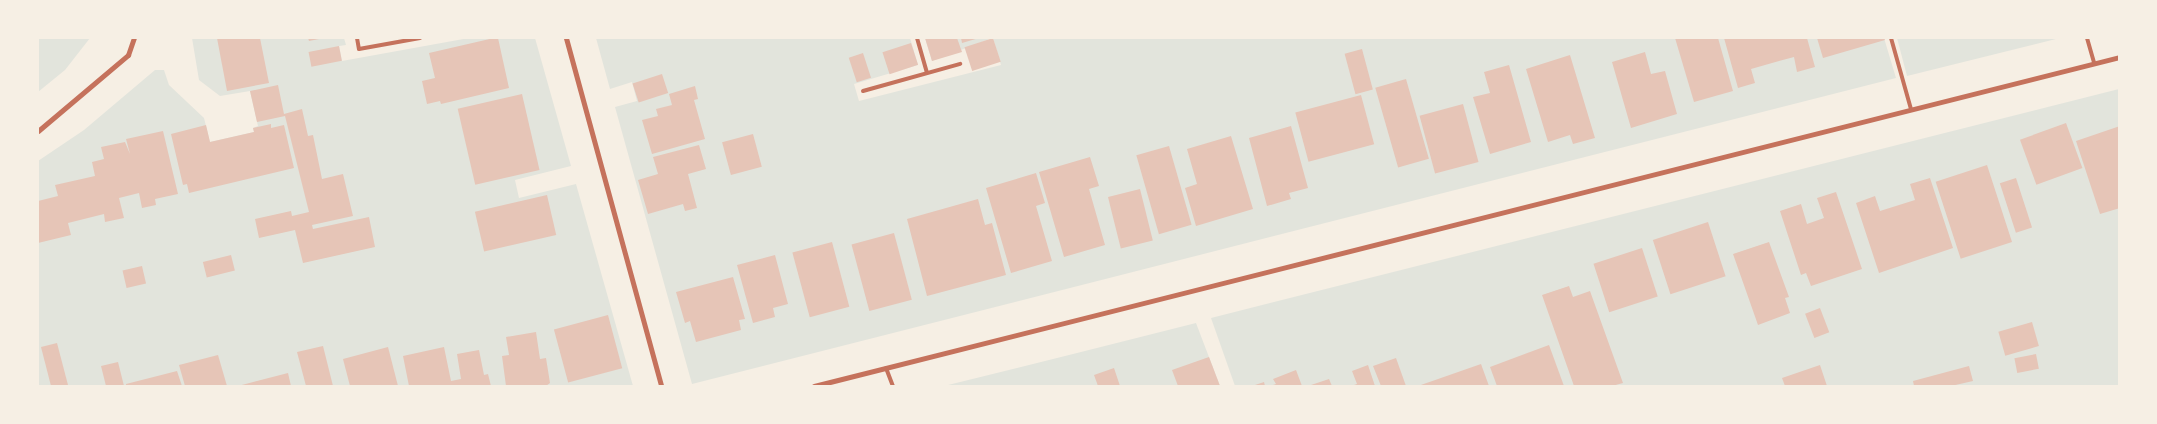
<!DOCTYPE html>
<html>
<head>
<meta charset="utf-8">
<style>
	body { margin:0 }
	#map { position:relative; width:2157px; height:424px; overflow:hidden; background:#f6efe4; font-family:Poppins,sans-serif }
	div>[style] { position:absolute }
	.green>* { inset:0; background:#e2e4dc }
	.building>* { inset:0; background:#e6c5b7; transform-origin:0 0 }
	.service>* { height:4px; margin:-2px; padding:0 2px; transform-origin:2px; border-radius:2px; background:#c5725c }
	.minor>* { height:5px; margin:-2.5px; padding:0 2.5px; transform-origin:2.5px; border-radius:2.5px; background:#c5725c }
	span { translate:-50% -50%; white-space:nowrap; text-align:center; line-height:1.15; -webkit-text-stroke:4px #f6efe4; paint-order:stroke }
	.frame { position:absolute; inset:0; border:39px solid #f6efe4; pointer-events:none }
</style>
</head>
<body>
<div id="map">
	<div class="green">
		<i style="clip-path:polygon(38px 38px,90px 38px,65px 70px,38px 92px)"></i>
		<i style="clip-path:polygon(192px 38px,344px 38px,346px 45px,339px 46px,342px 61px,469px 38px,535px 38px,571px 166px,515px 180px,519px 198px,576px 184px,633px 386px,38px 386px,38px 161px,84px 130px,155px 70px,164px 70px,169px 85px,204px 118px,210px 142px,254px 132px,253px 128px,258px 126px,250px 91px,220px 96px,199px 80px)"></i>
		<i style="clip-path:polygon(596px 38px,910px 38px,918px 65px,854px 84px,859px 101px,1001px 65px,993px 38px,1884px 38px,1896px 78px,692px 384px,615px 107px,637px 101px,632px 82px,610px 89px)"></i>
		<i style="clip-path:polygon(925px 38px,992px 38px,932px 61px)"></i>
		<i style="clip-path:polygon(1897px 38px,2060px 38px,1907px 76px)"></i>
		<i style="clip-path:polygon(2119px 89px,2119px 386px,1235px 386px,1211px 318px)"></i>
		<i style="clip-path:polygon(1196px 323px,1220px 386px,944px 386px,1081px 352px)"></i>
	</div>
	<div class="building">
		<i style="clip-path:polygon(217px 38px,260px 38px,269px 83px,227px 91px)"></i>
		<i style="clip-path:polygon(308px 38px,324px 38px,309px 41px)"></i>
		<i style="clip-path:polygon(494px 38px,498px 38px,509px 88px,441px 104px,440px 101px,427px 104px,422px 81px,435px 78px,429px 53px)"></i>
		<i style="clip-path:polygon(925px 38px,957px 38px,962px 52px,932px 61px)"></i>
		<i style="clip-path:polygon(961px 38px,979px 38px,962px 43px)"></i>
		<i style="left:993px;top:38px;width:25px;height:30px;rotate:72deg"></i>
		<i style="clip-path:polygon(1675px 38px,1718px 38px,1733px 91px,1694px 102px)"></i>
		<i style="clip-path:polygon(1724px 38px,1807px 38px,1815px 67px,1797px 72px,1794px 57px,1772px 63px,1751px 69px,1755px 83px,1738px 88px)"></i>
		<i style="clip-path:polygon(1817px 38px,1884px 38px,1885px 40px,1823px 58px)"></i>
		<i style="left:911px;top:43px;width:23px;height:30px;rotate:72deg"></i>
		<i style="left:339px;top:46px;width:15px;height:31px;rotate:79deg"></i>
		<i style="left:1362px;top:49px;width:42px;height:18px;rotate:75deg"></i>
		<i style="clip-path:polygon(1645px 52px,1651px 74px,1665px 71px,1677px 114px,1631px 128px,1612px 62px)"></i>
		<i style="left:863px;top:53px;width:26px;height:15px;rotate:72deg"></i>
		<i style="clip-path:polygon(1570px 55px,1595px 138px,1573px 144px,1570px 135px,1548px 142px,1526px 69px)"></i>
		<i style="clip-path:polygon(1509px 65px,1531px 142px,1490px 154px,1473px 97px,1490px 93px,1484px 72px)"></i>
		<i style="left:662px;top:74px;width:20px;height:31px;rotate:72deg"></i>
		<i style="left:1406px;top:79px;width:83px;height:32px;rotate:74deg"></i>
		<i style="clip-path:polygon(278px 85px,284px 114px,302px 109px,308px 136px,313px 135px,322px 179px,343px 174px,353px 216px,312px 225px,313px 229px,369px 217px,375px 247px,303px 263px,295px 230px,259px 238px,255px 219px,291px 211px,292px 216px,309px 212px,285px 116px,257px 122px,250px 91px)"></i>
		<i style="clip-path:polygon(695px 86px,698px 99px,694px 100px,705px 139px,652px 154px,642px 120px,658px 116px,656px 109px,672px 105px,669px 94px)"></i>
		<i style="left:522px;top:94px;width:78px;height:66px;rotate:77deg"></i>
		<i style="left:1361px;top:95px;width:51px;height:68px;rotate:75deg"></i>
		<i style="left:1463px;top:104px;width:60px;height:45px;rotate:75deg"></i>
		<i style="left:2066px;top:123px;width:48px;height:49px;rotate:70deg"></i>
		<i style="clip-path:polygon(271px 124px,271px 128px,284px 125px,294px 168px,189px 193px,187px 184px,183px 185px,171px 134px,206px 125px,210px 142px,254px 132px,253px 128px)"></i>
		<i style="clip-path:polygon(1291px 126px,1308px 188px,1289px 193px,1291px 199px,1267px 206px,1249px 138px)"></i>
		<i style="clip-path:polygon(2120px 126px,2120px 208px,2100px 214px,2076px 141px)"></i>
		<i style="clip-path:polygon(163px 131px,178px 194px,155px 199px,156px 205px,142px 208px,139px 193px,119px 198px,124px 218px,105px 222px,104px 214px,68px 223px,71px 235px,38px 243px,38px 201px,58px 196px,55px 185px,95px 176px,92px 162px,104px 159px,101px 147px,125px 142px,130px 154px,126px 139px)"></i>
		<i style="left:753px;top:134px;width:34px;height:32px;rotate:75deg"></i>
		<i style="clip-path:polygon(1231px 136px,1253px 209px,1196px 226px,1185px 188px,1197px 184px,1187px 149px)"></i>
		<i style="clip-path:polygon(699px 145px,706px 169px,688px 174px,697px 208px,685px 211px,683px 204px,648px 214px,638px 180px,658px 174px,653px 157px)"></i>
		<i style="left:1169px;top:146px;width:82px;height:34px;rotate:74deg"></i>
		<i style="clip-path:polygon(1090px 157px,1099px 186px,1089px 189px,1105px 245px,1064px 257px,1039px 172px)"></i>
		<i style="left:1987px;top:165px;width:81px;height:54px;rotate:72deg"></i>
		<i style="clip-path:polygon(1036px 173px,1045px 203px,1036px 206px,1052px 261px,1011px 273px,986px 188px)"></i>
		<i style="clip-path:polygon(1930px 178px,1953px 248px,1879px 273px,1856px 203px,1875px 196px,1880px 211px,1915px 200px,1910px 184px)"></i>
		<i style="left:2016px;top:178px;width:52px;height:17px;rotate:72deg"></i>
		<i style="left:1140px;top:189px;width:53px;height:33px;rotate:76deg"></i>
		<i style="clip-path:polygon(1836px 192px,1862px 269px,1811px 286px,1806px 273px,1801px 275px,1780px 211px,1801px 204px,1807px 224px,1824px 218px,1817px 198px)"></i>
		<i style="left:547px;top:195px;width:41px;height:74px;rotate:77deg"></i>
		<i style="clip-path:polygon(978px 199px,985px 225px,992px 223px,1006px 275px,927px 296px,907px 219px)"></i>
		<i style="left:1708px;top:222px;width:57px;height:58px;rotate:72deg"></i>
		<i style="left:894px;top:233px;width:69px;height:44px;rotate:75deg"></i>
		<i style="left:832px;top:242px;width:67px;height:41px;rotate:75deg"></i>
		<i style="clip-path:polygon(1769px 242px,1789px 297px,1785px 298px,1790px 313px,1758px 325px,1733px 254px)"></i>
		<i style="left:1642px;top:248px;width:51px;height:51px;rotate:72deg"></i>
		<i style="left:231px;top:255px;width:16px;height:29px;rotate:76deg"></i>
		<i style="clip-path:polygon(775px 255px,788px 304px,773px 308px,775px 317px,753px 323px,737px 265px)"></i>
		<i style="left:142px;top:266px;width:18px;height:20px;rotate:77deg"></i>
		<i style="clip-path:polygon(733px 277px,745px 319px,739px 320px,741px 330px,696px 342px,690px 321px,685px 323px,676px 292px)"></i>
		<i style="clip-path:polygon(1569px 286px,1573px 297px,1590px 291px,1623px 383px,1612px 386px,1574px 386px,1542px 295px)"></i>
		<i style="left:1820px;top:308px;width:26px;height:16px;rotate:69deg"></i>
		<i style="left:608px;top:315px;width:55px;height:56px;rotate:75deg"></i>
		<i style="left:2032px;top:322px;width:25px;height:35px;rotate:74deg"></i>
		<i style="clip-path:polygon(536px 332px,540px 359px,546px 358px,550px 383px,546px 386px,506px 386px,502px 356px,509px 355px,506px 337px)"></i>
		<i style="clip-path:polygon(57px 343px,68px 385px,64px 386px,51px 386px,41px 347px)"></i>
		<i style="clip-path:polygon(1549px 345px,1564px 386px,1497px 386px,1490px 367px)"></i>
		<i style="clip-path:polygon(323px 346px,333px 386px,306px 386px,297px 352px)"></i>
		<i style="clip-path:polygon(388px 347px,398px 386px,350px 386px,343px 359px)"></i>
		<i style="clip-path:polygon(444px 347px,451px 381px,461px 379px,457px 354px,479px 350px,484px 375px,488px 374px,491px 386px,409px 386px,403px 356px)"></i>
		<i style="left:2036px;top:354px;width:15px;height:22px;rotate:79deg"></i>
		<i style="clip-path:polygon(218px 355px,227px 386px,185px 386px,179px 365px)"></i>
		<i style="clip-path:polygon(1209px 357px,1220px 386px,1178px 386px,1172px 370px)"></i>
		<i style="clip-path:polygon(1396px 358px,1406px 386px,1381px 386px,1373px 366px)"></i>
		<i style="clip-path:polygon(118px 362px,124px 386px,106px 386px,101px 366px)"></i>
		<i style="clip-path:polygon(1481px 364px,1489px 386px,1418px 386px)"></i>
		<i style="clip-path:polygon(1368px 365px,1375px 386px,1351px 386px,1357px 384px,1352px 371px)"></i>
		<i style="clip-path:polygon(1820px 365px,1827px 386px,1785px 386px,1782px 378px)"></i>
		<i style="clip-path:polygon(1969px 366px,1973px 381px,1951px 386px,1914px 386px,1913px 381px)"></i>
		<i style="clip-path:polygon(1114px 368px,1120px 386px,1098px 386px,1094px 375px)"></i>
		<i style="clip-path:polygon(1296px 370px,1302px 386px,1270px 386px,1276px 384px,1273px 379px)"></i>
		<i style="clip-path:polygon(177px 371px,182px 386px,126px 386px,126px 384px)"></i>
		<i style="clip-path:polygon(288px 373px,291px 386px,238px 386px)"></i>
		<i style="clip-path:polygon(1329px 379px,1332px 386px,1308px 386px)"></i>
		<i style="clip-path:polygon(1264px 382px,1265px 386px,1252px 386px)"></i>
	</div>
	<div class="service">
		<i style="left:357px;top:38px;width:11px;rotate:80deg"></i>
		<i style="left:359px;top:49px;width:62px;rotate:-10.2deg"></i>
		<i style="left:917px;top:38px;width:36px;rotate:74deg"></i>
		<i style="left:1891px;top:38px;width:74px;rotate:74.3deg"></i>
		<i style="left:2087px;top:38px;width:26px;rotate:74deg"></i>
		<i style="left:863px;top:91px;width:101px;rotate:-15.6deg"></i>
		<i style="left:886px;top:368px;width:19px;rotate:69deg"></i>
	</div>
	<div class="minor">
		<i style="left:566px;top:38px;width:361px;rotate:74.7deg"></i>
		<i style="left:38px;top:131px;width:118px;rotate:-40.2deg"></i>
		<i style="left:128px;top:55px;width:18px;rotate:-71deg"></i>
		<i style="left:814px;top:386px;width:1347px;rotate:-14.14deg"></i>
	</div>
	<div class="frame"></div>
</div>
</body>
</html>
